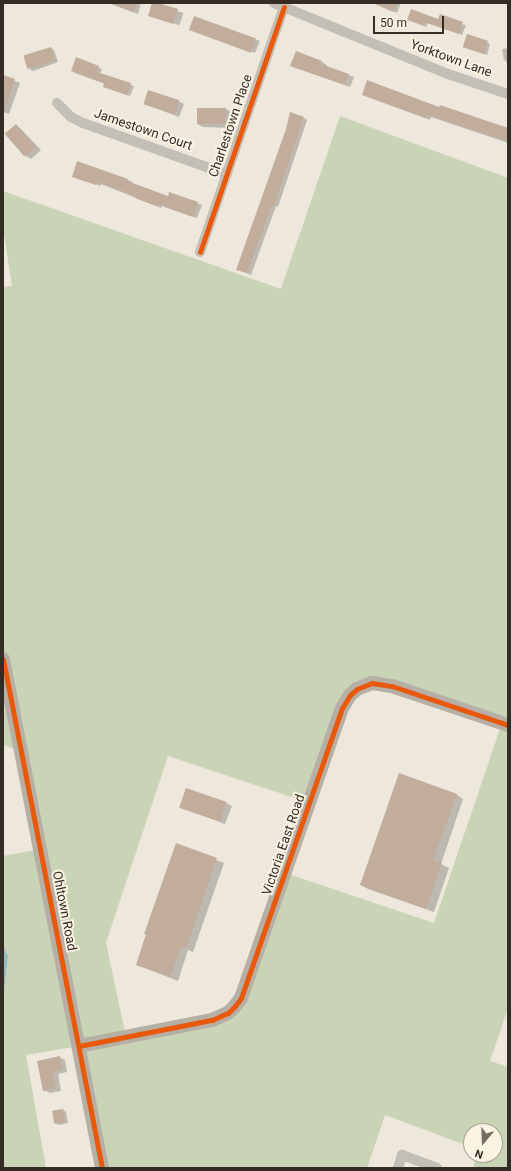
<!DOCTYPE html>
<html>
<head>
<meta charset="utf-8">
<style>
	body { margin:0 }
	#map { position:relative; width:511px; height:1171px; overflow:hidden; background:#ede7dc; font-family:Roboto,sans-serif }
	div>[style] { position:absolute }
	.green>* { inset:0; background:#c9d3b5 }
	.water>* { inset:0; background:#98b9be }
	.shadow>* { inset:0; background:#0003; transform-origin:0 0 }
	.building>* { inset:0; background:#c2ad9c; transform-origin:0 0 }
	.street>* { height:10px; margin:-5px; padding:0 5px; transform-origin:5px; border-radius:5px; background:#c4bfb6 }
	.secondary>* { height:14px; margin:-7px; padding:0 7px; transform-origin:7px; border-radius:7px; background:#b5afa6 }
	.cycleway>* { height:5px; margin:-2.5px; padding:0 2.5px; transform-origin:2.5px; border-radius:2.5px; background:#e8590c }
	span { translate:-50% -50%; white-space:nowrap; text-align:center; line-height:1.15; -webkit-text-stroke:4px #faf3e2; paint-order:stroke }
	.street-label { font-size:13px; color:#352c25 }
	.frame { position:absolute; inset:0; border:4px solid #352c25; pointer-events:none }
	.north { position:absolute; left:463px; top:1123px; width:40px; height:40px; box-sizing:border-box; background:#faf3e2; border:1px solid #aba396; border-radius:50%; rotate:199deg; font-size:11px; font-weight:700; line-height:16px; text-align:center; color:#352c25 }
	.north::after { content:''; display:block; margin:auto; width:14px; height:18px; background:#756d65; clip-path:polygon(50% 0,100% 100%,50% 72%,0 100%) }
	.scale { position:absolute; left:373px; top:16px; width:71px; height:18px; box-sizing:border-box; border:2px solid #352c25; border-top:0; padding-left:5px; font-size:12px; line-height:14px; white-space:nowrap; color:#352c25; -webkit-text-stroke:3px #faf3e2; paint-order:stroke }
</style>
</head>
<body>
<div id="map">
	<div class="green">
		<i style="clip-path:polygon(evenodd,340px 116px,508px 178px,508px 1008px,490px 1061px,508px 1067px,508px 1168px,473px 1168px,477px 1155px,495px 1155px,495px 1131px,471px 1131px,471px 1147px,385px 1115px,367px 1168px,102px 1168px,79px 1046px,26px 1055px,46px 1168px,3px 1168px,3px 1000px,8px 956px,3px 945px,3px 856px,41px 849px,21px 751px,3px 745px,3px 287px,12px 286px,3px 227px,3px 191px,281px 289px,340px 116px,392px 686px,502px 723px,434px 923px,285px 873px,228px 1013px,126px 1037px,106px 943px,168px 756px,310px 803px,357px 689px,392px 686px)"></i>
	</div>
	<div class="water">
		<i style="clip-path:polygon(3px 945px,8px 956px,3px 1000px)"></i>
	</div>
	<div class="shadow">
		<i style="clip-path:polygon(108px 3px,141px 3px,138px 14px)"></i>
		<i style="left:153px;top:3px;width:32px;height:13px;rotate:18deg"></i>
		<i style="clip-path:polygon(374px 3px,401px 3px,397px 13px)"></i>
		<i style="clip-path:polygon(411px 21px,439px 21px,466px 25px,462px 35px,428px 23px,426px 27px)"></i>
		<i style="clip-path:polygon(191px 30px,255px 39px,260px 41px,255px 53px)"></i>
		<i style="clip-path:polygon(487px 42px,490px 44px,487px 55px,467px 48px)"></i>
		<i style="clip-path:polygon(51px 48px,54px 50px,58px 62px,33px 71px,29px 69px)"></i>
		<i style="clip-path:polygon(508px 48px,508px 62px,507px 62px,504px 60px,502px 49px)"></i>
		<i style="clip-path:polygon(296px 52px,322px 62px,327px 65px,326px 67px,354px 77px,350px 87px,291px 66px)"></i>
		<i style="clip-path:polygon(76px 59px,102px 69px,100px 74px,134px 86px,130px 96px,108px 88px,105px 84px,75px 73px)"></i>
		<i style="clip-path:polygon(3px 76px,20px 83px,9px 114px,3px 112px)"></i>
		<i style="clip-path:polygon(368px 97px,440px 108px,508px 128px,508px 143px,431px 117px,430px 120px)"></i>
		<i style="clip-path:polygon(178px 101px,184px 104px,179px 117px,145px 104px)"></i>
		<i style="clip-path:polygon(226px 109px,231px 112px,231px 128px,203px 127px,197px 124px)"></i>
		<i style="clip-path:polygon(304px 118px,307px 120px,278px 207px,276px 206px,251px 275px,241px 271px,237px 269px)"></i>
		<i style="clip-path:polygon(16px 126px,21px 129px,41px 150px,31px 159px,26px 156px)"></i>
		<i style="clip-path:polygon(78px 162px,128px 180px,133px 182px,132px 184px,168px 198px,197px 203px,202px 205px,197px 218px,162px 206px,161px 208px,101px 184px,101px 186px,78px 179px,73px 176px)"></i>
		<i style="clip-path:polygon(456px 794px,463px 799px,441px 864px,449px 868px,434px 912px,368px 889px,361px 885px)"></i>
		<i style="clip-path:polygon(226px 803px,232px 806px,225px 824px,180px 807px)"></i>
		<i style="clip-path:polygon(176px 844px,224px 863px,193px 952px,188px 950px,178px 981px,137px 965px)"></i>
		<i style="clip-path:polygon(59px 1057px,65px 1060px,67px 1072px,58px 1074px,61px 1091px,50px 1093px,44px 1090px,38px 1062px)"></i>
		<i style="clip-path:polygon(63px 1110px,66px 1112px,68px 1123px,59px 1125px,55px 1123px)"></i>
	</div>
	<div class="building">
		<i style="clip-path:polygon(110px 3px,136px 3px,133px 12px)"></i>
		<i style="clip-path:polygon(152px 3px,159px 3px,178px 9px,173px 24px,148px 16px)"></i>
		<i style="clip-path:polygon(373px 3px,397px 3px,393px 12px)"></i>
		<i style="clip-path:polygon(411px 9px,438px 19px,440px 14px,463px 22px,459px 34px,424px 22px,423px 25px,407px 20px)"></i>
		<i style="left:194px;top:16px;width:66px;height:15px;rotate:20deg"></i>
		<i style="left:467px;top:34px;width:22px;height:14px;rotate:18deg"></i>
		<i style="left:51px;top:47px;width:14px;height:29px;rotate:73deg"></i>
		<i style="clip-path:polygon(296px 51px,322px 61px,321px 64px,349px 74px,345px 85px,290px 66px)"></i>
		<i style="clip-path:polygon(76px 57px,99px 66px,97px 72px,131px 83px,127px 95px,103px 87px,104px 83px,71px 71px)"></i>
		<i style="clip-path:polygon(3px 75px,15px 79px,4px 111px,3px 111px)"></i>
		<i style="clip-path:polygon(367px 80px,439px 107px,440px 105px,508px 128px,508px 141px,427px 115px,426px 118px,362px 95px)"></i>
		<i style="left:148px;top:90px;width:33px;height:15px;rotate:18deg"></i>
		<i style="left:197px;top:108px;width:29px;height:16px"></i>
		<i style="clip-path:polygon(290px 112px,304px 117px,274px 205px,272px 205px,247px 273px,236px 270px,286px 129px)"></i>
		<i style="left:16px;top:124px;width:30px;height:15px;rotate:49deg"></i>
		<i style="clip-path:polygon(77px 161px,128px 179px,127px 181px,168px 196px,169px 192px,198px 202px,193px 217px,157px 204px,156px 206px,135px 198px,136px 196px,97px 182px,96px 185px,72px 177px)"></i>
		<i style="clip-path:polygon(399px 773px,457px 794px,433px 860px,442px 863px,426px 909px,360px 885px)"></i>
		<i style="left:186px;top:788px;width:43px;height:21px;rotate:19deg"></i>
		<i style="clip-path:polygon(176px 843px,217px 858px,186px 948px,181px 947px,170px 977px,136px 965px,146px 934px,144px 934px)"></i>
		<i style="clip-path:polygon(60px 1056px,62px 1070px,53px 1071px,56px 1088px,43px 1091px,37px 1061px)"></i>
		<i style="left:63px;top:1109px;width:13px;height:11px;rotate:81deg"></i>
	</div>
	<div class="street">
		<i style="left:274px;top:3px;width:188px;rotate:22.2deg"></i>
		<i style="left:448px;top:74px;width:63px;rotate:18.4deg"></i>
		<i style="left:57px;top:103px;width:20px;rotate:45deg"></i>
		<i style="left:71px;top:117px;width:13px;rotate:27deg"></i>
		<i style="left:83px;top:123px;width:152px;rotate:19.6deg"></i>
		<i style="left:200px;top:252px;width:259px;rotate:-71.1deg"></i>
		<i style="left:398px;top:1168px;width:14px;rotate:-73deg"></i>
		<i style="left:402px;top:1155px;width:37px;rotate:20deg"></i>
	</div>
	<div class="secondary">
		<i style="left:3px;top:659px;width:519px;rotate:78.99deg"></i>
		<i style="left:79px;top:1046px;width:136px;rotate:-11.1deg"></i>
		<i style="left:212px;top:1020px;width:17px;rotate:-24deg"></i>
		<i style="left:228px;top:1013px;width:10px;rotate:-45deg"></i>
		<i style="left:235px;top:1006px;width:10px;rotate:-53deg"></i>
		<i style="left:241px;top:998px;width:307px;rotate:-70.8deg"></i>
		<i style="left:342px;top:708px;width:15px;rotate:-58deg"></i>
		<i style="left:350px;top:695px;width:9px;rotate:-41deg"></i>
		<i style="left:357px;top:689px;width:16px;rotate:-22deg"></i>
		<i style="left:372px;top:683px;width:20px;rotate:9deg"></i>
		<i style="left:392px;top:686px;width:122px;rotate:18.6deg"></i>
	</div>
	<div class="cycleway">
		<i style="left:200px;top:252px;width:259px;rotate:-71.1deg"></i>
		<i style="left:3px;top:659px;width:519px;rotate:78.99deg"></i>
		<i style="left:79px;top:1046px;width:136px;rotate:-11.1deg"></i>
		<i style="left:212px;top:1020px;width:17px;rotate:-24deg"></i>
		<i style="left:228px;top:1013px;width:10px;rotate:-45deg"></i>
		<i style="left:235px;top:1006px;width:10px;rotate:-53deg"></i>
		<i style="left:241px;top:998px;width:307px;rotate:-70.8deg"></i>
		<i style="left:342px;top:708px;width:15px;rotate:-58deg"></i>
		<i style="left:350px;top:695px;width:9px;rotate:-41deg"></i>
		<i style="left:357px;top:689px;width:16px;rotate:-22deg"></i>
		<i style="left:372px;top:683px;width:20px;rotate:9deg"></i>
		<i style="left:392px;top:686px;width:122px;rotate:18.6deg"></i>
	</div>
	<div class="street-label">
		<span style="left:451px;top:59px;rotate:20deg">Yorktown Lane</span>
		<span style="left:231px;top:126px;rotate:-71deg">Charlestown Place</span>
		<span style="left:143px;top:130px;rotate:19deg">Jamestown Court</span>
		<span style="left:284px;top:845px;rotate:-71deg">Victoria East Road</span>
		<span style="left:64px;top:911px;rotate:79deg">Ohltown Road</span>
	</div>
	<div class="frame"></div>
	<div class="north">N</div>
	<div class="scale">50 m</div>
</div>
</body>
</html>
